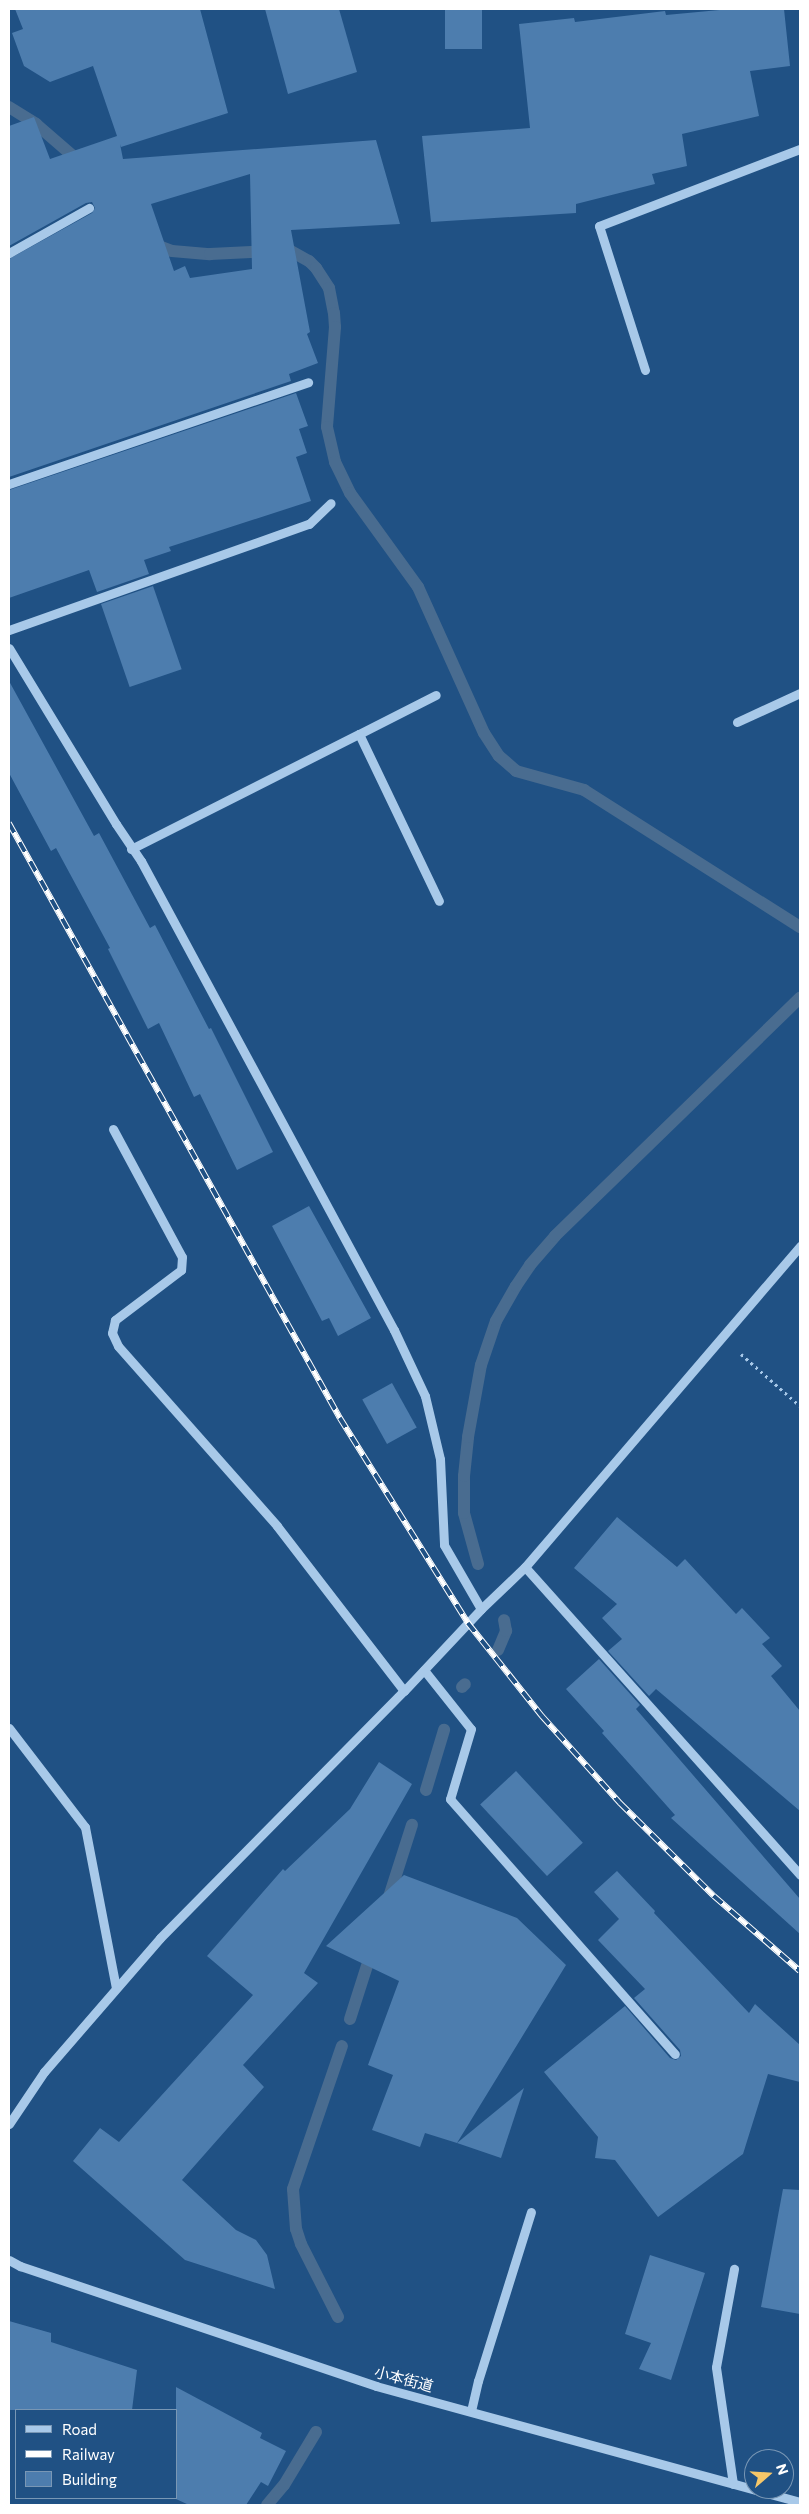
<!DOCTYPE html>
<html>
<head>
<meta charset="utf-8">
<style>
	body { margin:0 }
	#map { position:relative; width:809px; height:2514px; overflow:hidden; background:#205184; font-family:Commissioner,"Noto Sans JP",sans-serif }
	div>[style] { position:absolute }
	.stream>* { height:12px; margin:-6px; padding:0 6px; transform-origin:6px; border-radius:6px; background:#496c90 }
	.building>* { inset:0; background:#4d7dae; transform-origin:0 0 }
	.path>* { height:3px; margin-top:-1.5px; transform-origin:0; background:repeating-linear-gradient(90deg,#a8c9e9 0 2.5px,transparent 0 6.5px) }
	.minor>* { height:9px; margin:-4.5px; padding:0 4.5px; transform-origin:4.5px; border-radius:4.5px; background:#a8c9e9 }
	.rail>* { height:5.5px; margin-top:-2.75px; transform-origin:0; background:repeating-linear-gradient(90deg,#205184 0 11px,#fff 0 22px); box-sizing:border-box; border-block:1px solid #fff }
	span { translate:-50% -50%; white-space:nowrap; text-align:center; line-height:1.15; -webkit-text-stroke:4px #205184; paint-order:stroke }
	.street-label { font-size:15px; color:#fff }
	.frame { position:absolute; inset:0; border:10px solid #fff; pointer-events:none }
	.legend { position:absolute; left:15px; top:2409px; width:162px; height:90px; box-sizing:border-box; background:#205184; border:1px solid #7997b5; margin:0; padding:6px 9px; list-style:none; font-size:15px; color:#fff }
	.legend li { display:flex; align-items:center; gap:10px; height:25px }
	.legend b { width:25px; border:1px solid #7997b5 }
	.north { position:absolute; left:744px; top:2449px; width:50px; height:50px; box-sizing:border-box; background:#205184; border:1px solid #7997b5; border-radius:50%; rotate:71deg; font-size:14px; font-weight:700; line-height:20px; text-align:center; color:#fff }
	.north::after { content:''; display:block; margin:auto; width:18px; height:22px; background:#f6c769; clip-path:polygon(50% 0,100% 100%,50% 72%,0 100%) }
</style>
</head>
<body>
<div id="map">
	<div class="stream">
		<i style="left:9px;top:107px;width:32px;rotate:32deg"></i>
		<i style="left:36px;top:124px;width:60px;rotate:40.9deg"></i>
		<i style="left:151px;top:243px;width:22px;rotate:21deg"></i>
		<i style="left:172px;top:251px;width:38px;rotate:5deg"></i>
		<i style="left:210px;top:254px;width:79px;rotate:-2.9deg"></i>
		<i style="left:289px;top:250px;width:23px;rotate:29deg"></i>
		<i style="left:309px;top:261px;width:10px;rotate:45deg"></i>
		<i style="left:316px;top:268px;width:24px;rotate:57deg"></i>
		<i style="left:329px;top:288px;width:25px;rotate:79deg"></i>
		<i style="left:334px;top:313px;width:14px;rotate:86deg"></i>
		<i style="left:335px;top:327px;width:100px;rotate:94.6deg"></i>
		<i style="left:327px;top:427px;width:36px;rotate:77deg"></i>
		<i style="left:335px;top:462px;width:34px;rotate:64deg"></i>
		<i style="left:350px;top:493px;width:116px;rotate:54.1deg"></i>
		<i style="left:418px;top:587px;width:160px;rotate:65.7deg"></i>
		<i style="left:484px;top:733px;width:27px;rotate:57deg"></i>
		<i style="left:499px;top:756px;width:23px;rotate:41deg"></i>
		<i style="left:516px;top:771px;width:71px;rotate:15.6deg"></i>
		<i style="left:584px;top:790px;width:256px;rotate:32.4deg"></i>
		<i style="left:478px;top:1564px;width:53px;rotate:-105.4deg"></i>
		<i style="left:464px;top:1513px;width:37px;rotate:-90deg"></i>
		<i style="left:464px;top:1476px;width:39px;rotate:-84deg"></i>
		<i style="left:468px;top:1437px;width:73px;rotate:-79.8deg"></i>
		<i style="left:481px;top:1365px;width:46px;rotate:-71.2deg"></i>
		<i style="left:496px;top:1321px;width:40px;rotate:-60.3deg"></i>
		<i style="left:516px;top:1286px;width:25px;rotate:-56deg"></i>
		<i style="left:530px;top:1265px;width:38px;rotate:-49deg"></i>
		<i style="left:555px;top:1236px;width:342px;rotate:-44.2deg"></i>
		<i style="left:498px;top:1650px;width:21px;rotate:-67deg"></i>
		<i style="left:506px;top:1631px;width:11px;rotate:-100deg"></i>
		<i style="left:462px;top:1687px;width:4px;rotate:-45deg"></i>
		<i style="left:426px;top:1790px;width:63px;rotate:-73.3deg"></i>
		<i style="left:388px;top:1900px;width:79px;rotate:-72.3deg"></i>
		<i style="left:350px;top:2019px;width:72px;rotate:-72.3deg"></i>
		<i style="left:338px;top:2317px;width:82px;rotate:-116.9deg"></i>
		<i style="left:301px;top:2244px;width:16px;rotate:-108deg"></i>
		<i style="left:296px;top:2229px;width:40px;rotate:-94.3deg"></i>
		<i style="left:293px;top:2189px;width:151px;rotate:-71.1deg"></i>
		<i style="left:267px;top:2505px;width:26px;rotate:-50deg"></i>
		<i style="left:284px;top:2485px;width:62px;rotate:-58.9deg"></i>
	</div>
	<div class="building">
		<i style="clip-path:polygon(evenodd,15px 9px,200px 9px,228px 113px,121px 147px,120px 144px,123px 159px,376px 140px,400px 224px,291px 230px,310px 332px,307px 334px,318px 363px,289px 374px,291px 381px,9px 477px,9px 259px,92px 213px,95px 208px,92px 202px,86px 203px,9px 246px,9px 126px,34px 117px,50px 159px,117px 136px,93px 66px,50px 82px,24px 66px,12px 33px,23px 29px,15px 9px,250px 174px,252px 269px,190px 278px,185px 266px,174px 271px,151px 204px,250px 174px)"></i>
		<i style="clip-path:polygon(265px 9px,339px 9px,357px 72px,288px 94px)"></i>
		<i style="left:445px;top:9px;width:37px;height:40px"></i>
		<i style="clip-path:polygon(730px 9px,784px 9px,790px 66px,750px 71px,759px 116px,682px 134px,687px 166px,652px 174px,655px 184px,576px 204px,576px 213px,431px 222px,422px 136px,530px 128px,519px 24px,574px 18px,575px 22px,665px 11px,666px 15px)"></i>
		<i style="clip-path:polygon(296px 393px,308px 426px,299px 429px,307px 453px,296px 457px,311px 501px,169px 547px,171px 551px,144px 560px,149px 574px,97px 592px,89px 570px,9px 598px,9px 490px)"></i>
		<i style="left:153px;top:586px;width:88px;height:55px;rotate:71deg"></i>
		<i style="clip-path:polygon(9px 681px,94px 836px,99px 833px,150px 928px,155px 925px,209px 1029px,211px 1028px,273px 1152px,237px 1170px,200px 1094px,194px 1097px,159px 1023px,148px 1029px,108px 949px,110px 948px,56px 848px,51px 851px,9px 773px)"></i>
		<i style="clip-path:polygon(309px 1206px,371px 1318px,338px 1336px,329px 1318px,322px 1321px,272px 1226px)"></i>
		<i style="left:392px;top:1383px;width:51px;height:34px;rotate:61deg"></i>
		<i style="clip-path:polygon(617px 1517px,677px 1567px,685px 1559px,736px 1614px,742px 1608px,770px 1638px,762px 1644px,782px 1666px,771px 1676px,800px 1711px,800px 1811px,656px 1689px,649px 1696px,608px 1651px,622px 1639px,602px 1618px,617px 1604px,574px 1568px)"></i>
		<i style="clip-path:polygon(599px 1659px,640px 1705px,636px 1709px,800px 1899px,800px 1934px,671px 1818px,675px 1815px,602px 1733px,604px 1731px,566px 1689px)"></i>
		<i style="clip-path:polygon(379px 1762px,412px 1784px,304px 1973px,318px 1983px,243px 2065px,264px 2087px,182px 2180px,236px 2230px,256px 2240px,267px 2255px,275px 2289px,185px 2260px,73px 2161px,100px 2128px,119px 2142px,253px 1995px,207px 1956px,283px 1869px,285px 1871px,350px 1809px)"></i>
		<i style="left:516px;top:1771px;width:98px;height:49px;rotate:47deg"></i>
		<i style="clip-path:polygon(617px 1871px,655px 1911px,654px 1913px,749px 2013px,755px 2004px,800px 2045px,800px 2082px,768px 2074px,743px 2154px,658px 2217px,615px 2160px,595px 2158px,598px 2137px,544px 2072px,625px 2006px,670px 2058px,676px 2060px,681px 2056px,680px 2050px,634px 1998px,645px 1989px,598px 1940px,619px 1919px,594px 1892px)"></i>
		<i style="clip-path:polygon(404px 1875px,517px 1918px,566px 1965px,457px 2143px,425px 2133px,420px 2147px,372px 2130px,393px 2075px,368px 2065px,399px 1981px,326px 1946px)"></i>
		<i style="clip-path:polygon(524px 2088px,501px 2158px,457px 2143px)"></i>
		<i style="clip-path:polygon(783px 2189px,800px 2190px,800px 2314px,761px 2307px)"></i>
		<i style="clip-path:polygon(650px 2255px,705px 2273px,671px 2380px,639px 2369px,651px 2343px,625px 2334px)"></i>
		<i style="clip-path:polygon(9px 2321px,51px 2333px,51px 2342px,137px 2370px,132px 2410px,9px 2410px)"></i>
		<i style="clip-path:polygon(176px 2387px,262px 2433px,260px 2438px,286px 2451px,268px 2486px,261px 2482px,246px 2505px,189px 2505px,176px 2499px)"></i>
	</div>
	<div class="path">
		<i style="left:741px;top:1354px;width:79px;rotate:41.4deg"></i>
	</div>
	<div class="minor">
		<i style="left:9px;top:253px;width:92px;rotate:-29.4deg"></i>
		<i style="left:645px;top:370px;width:151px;rotate:-107.7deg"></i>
		<i style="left:599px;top:226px;width:215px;rotate:-21deg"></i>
		<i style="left:9px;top:484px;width:316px;rotate:-18.8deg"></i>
		<i style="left:9px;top:630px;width:318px;rotate:-19.5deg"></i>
		<i style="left:309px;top:524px;width:30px;rotate:-44deg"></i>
		<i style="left:9px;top:648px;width:206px;rotate:58.7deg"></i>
		<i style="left:116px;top:824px;width:45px;rotate:56deg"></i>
		<i style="left:141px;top:861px;width:533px;rotate:61.66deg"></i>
		<i style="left:394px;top:1330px;width:73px;rotate:64.8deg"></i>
		<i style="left:425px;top:1396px;width:65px;rotate:76.6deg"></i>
		<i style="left:440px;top:1459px;width:86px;rotate:87.3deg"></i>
		<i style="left:444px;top:1545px;width:74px;rotate:60deg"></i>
		<i style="left:737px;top:722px;width:69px;rotate:-24.7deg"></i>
		<i style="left:359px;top:734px;width:86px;rotate:-26.9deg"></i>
		<i style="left:131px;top:849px;width:255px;rotate:-26.8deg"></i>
		<i style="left:359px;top:734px;width:185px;rotate:64.4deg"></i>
		<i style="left:113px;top:1129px;width:145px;rotate:61.7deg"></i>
		<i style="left:182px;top:1257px;width:13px;rotate:94deg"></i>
		<i style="left:181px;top:1270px;width:83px;rotate:142.9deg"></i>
		<i style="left:115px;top:1320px;width:13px;rotate:103deg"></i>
		<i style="left:112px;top:1333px;width:14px;rotate:65deg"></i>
		<i style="left:118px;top:1346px;width:240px;rotate:48.5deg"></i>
		<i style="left:277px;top:1526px;width:208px;rotate:52.4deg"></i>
		<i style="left:525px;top:1567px;width:413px;rotate:48.2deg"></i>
		<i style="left:424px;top:1670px;width:75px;rotate:51.5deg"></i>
		<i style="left:471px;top:1729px;width:73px;rotate:106.7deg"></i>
		<i style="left:450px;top:1799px;width:340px;rotate:48.6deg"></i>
		<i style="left:9px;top:1728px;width:125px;rotate:52.5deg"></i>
		<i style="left:85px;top:1827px;width:164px;rotate:79.1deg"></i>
		<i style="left:9px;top:2124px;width:63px;rotate:-56.1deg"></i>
		<i style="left:44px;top:2072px;width:177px;rotate:-49.1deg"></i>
		<i style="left:160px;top:1938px;width:347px;rotate:-45.4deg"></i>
		<i style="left:404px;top:1691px;width:112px;rotate:-46.8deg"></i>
		<i style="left:481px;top:1609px;width:61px;rotate:-43.7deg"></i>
		<i style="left:525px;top:1567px;width:423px;rotate:-49.4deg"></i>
		<i style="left:9px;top:2260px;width:13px;rotate:29deg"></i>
		<i style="left:20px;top:2266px;width:376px;rotate:18.6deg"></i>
		<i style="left:376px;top:2386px;width:440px;rotate:15.3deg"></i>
		<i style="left:471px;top:2411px;width:31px;rotate:-77deg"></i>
		<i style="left:478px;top:2381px;width:177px;rotate:-72.6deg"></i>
		<i style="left:733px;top:2484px;width:118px;rotate:-98.3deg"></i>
		<i style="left:716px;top:2367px;width:100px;rotate:-79.6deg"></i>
	</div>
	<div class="rail">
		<i style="left:9px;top:823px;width:681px;rotate:60.91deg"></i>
		<i style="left:340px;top:1418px;width:242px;rotate:58deg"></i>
		<i style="left:468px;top:1623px;width:119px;rotate:51.5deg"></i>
		<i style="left:542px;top:1716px;width:117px;rotate:48.1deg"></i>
		<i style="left:620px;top:1803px;width:132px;rotate:44.7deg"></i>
		<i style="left:714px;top:1896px;width:114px;rotate:41.1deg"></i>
	</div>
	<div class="street-label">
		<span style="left:404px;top:2379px;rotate:15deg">小本街道</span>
	</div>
	<div class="frame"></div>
	<ul class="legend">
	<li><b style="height:6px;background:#a8c9e9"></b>Road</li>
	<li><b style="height:6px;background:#fff"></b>Railway</li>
	<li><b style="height:14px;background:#4d7dae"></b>Building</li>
	</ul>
	<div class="north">N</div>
</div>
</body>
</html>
